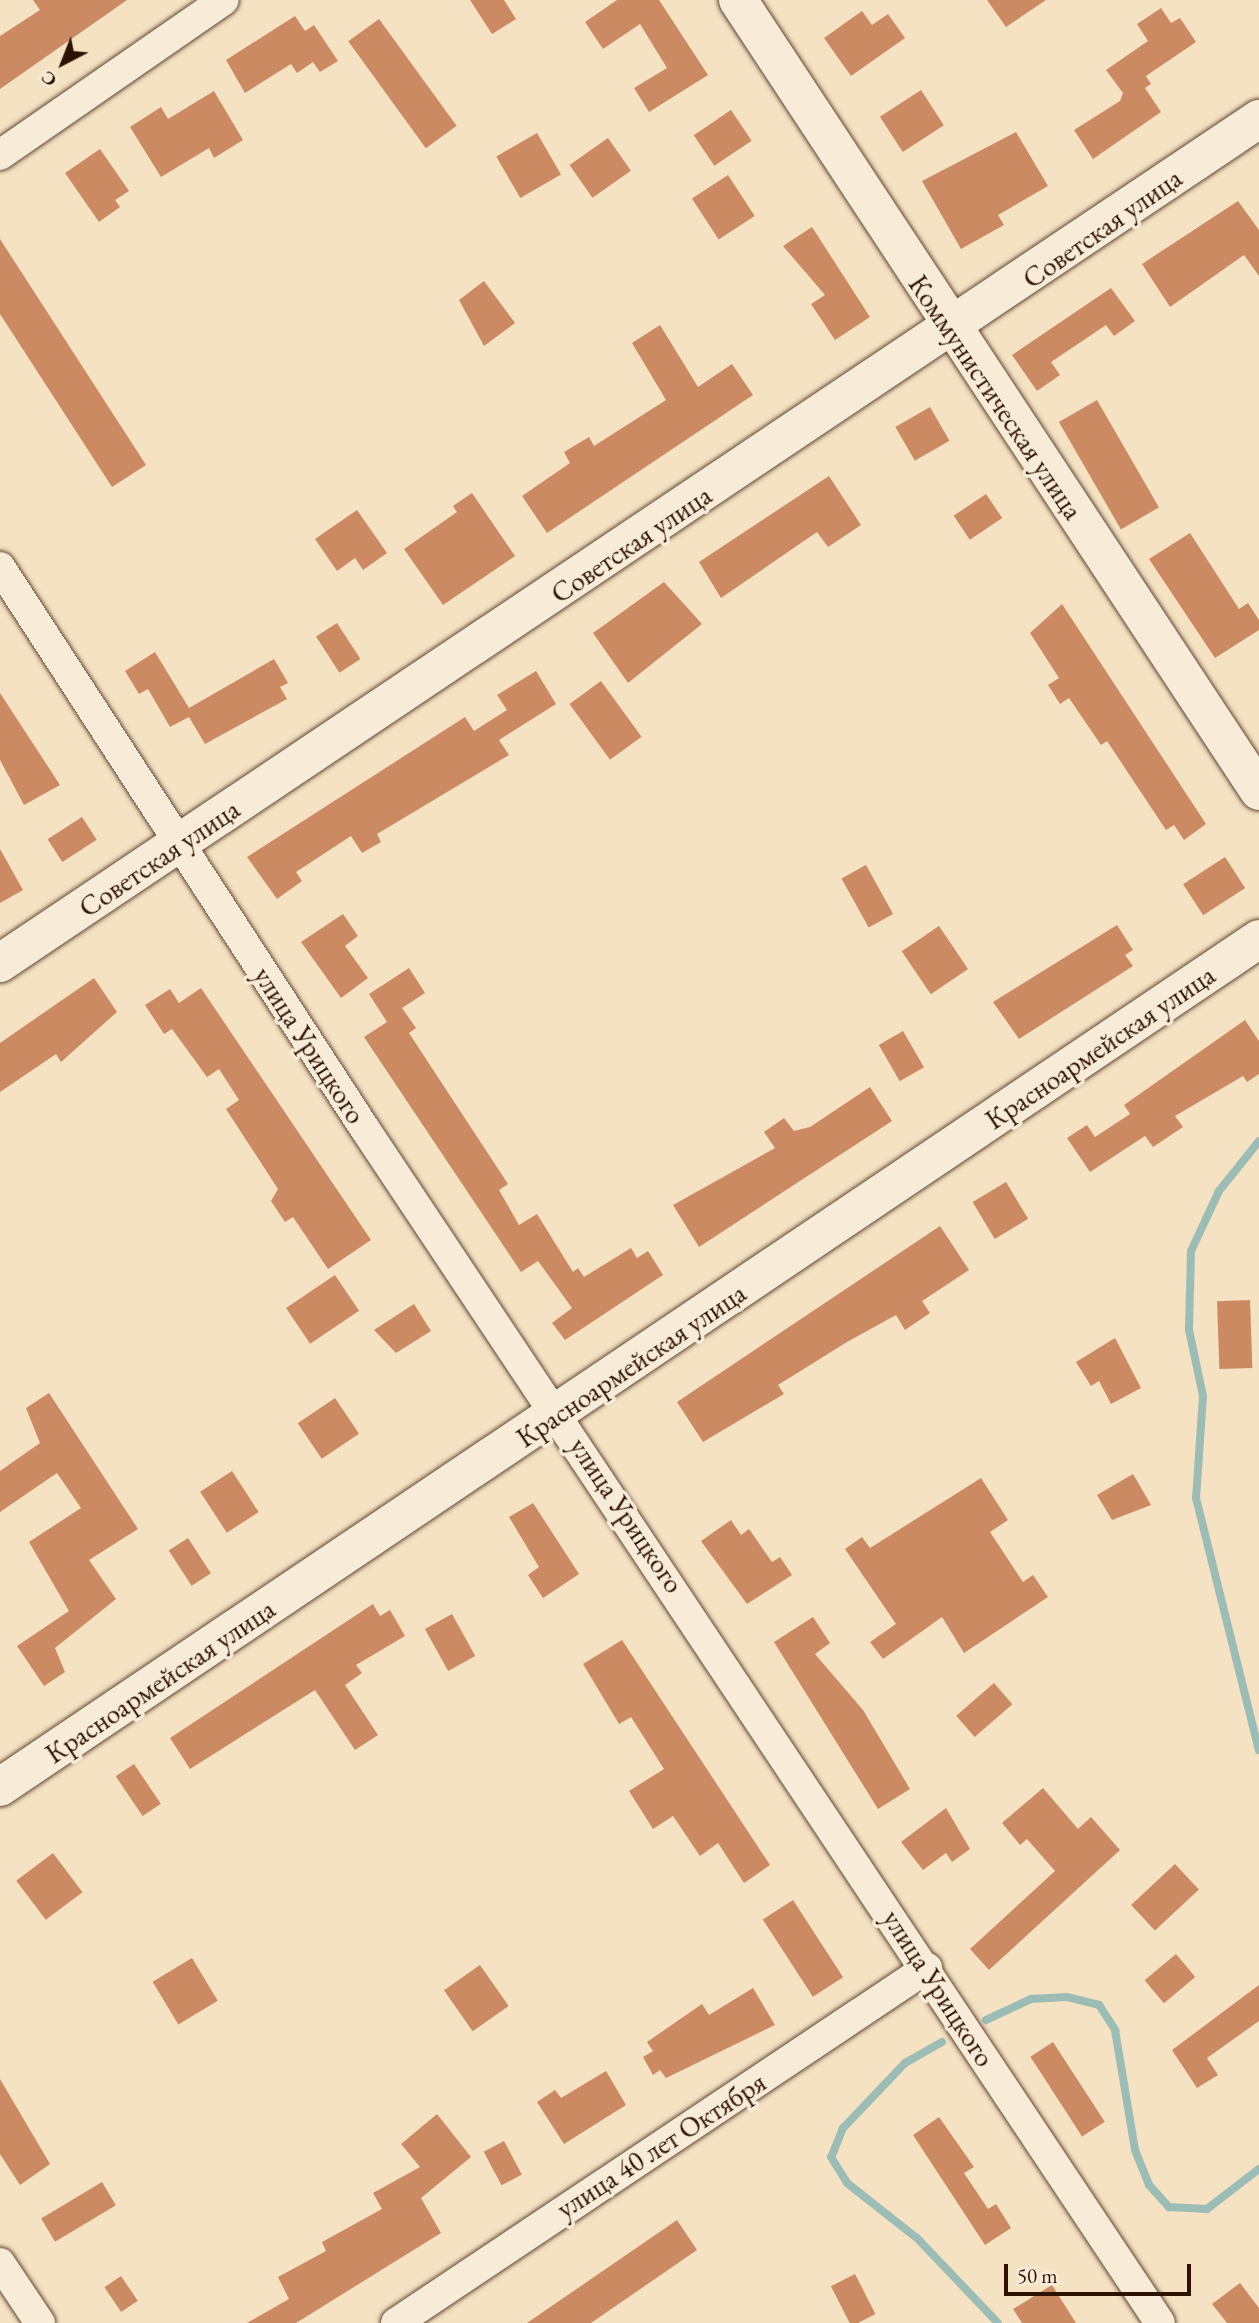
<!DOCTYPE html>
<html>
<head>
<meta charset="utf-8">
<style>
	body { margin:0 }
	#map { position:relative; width:1259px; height:2323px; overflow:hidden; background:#f4e2c3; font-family:"EB Garamond",serif }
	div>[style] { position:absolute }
	.stream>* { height:8px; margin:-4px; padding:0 4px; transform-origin:4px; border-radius:4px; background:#9cbdb5 }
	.building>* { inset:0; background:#cc8a63; transform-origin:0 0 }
	.roads { filter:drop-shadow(0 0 2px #604631) drop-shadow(0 0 2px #604631) }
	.street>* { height:30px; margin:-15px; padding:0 15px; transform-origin:15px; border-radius:15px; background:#f8ecd8 }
	.secondary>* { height:38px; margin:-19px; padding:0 19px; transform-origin:19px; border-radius:19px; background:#f8ecd8 }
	span { translate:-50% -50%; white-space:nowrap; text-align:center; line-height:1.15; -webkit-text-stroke:7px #f8ecd8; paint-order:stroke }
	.street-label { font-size:28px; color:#2e1200 }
	.north { position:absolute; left:28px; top:28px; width:70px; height:70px; -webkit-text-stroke:5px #f8ecd8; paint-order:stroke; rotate:222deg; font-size:19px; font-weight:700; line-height:28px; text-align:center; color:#2e1200 }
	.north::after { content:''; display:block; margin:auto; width:24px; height:32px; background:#2e1200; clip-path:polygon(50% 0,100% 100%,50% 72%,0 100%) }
	.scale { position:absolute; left:1004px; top:2264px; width:187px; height:32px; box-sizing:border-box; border:4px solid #2e1200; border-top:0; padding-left:9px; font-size:21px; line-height:24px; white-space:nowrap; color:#2e1200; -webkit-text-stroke:5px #f8ecd8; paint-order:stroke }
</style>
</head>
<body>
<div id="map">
	<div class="stream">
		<i style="left:1259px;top:1141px;width:64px;rotate:128.7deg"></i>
		<i style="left:1219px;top:1191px;width:66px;rotate:115deg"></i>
		<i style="left:1191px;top:1251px;width:79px;rotate:91.5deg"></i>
		<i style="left:1189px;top:1330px;width:67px;rotate:78deg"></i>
		<i style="left:1203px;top:1396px;width:102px;rotate:93.9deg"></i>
		<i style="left:1196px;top:1498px;width:260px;rotate:76deg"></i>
		<i style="left:986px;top:2020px;width:50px;rotate:-25deg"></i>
		<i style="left:1031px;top:1999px;width:36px;rotate:-3deg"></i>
		<i style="left:1067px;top:1997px;width:33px;rotate:14deg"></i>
		<i style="left:1099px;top:2005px;width:30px;rotate:57deg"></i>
		<i style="left:1115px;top:2030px;width:122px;rotate:80.5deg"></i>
		<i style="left:1135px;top:2150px;width:38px;rotate:68deg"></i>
		<i style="left:1149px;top:2185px;width:30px;rotate:48deg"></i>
		<i style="left:1169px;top:2207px;width:38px;rotate:3deg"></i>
		<i style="left:1207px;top:2209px;width:66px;rotate:-37.6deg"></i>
		<i style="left:942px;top:2042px;width:43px;rotate:150.4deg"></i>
		<i style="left:905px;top:2063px;width:90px;rotate:133.6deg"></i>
		<i style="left:843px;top:2128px;width:31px;rotate:112deg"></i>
		<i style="left:831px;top:2157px;width:31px;rotate:58deg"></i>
		<i style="left:847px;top:2183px;width:89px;rotate:38.2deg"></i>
		<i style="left:917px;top:2238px;width:117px;rotate:46.4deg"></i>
	</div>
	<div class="building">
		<i style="clip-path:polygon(33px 0,127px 0,0 89px,0 36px,40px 10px)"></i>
		<i style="clip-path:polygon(470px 0,504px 0,516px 19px,492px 34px)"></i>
		<i style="clip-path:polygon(617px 0,659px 0,708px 75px,649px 112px,634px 88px,667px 68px,640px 24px,603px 49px,585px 22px)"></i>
		<i style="clip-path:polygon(987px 0,1046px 0,1006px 27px)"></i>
		<i style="clip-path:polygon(1161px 8px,1171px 23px,1180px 18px,1196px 42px,1146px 76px,1151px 84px,1145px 88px,1161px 112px,1093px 159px,1074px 130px,1120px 101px,1123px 93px,1106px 70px,1148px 41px,1137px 24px)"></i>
		<i style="clip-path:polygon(862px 11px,872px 25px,888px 14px,905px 38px,851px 76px,824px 38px)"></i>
		<i style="clip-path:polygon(295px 16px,305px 31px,314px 25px,338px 61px,320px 72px,313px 62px,297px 73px,291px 64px,245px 93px,226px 60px)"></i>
		<i style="left:379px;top:19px;width:132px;height:38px;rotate:54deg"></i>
		<i style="left:921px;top:90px;width:42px;height:49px;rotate:57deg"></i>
		<i style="clip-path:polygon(214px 91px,243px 140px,214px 158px,209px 148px,161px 177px,130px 127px,161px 107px,168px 119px)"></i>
		<i style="left:731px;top:110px;width:37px;height:45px;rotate:56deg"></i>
		<i style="clip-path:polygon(1016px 132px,1048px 186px,998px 215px,1004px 225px,961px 249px,922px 181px)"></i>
		<i style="left:537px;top:133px;width:48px;height:47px;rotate:60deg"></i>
		<i style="left:608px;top:138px;width:40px;height:47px;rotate:55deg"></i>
		<i style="clip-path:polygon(100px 149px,129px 191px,115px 200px,120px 207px,99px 222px,65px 173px)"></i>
		<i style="left:728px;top:175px;width:49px;height:43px;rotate:57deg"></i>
		<i style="clip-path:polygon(1238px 201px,1259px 230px,1259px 276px,1244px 255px,1170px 307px,1142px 264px)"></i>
		<i style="clip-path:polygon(812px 227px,870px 317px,835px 340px,811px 304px,825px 295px,783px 246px)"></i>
		<i style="clip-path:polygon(0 239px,146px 465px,112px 487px,0 314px)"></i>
		<i style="clip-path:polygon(484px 281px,515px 323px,484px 346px,459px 300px)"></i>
		<i style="clip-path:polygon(1111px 288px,1135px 321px,1114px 336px,1106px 325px,1051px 362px,1060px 375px,1037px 391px,1012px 355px)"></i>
		<i style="clip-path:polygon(660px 325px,698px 387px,732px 364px,753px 395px,547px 533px,522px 496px,570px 463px,564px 452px,589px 437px,594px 446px,666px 400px,632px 343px)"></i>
		<i style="left:1097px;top:400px;width:124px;height:44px;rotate:60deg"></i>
		<i style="left:930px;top:407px;width:39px;height:40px;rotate:60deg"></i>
		<i style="clip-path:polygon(829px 476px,861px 525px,828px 547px,817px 532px,721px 598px,699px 562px)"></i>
		<i style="clip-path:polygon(472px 493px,515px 556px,443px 605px,404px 549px,457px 512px,453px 506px)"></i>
		<i style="left:986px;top:494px;width:29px;height:39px;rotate:56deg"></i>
		<i style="clip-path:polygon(357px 510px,387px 553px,363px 570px,355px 558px,337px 571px,315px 539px)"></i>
		<i style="clip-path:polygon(1190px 533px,1239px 609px,1248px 603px,1259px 620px,1259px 630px,1215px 658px,1149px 559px)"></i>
		<i style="clip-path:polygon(664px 582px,702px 624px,628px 683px,593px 633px)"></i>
		<i style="clip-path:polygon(1062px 604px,1206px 824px,1184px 840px,1174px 825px,1166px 830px,1107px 741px,1101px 745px,1069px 698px,1060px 704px,1048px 685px,1059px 678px,1030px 633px)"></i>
		<i style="left:337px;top:623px;width:43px;height:25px;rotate:57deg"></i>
		<i style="clip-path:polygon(155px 652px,189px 708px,274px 659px,288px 683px,280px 687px,287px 699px,205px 744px,189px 717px,170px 727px,148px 689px,139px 694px,125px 671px)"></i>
		<i style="clip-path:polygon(536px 671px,556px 704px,499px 740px,509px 755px,377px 834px,381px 842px,362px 853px,351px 836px,296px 872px,302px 881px,277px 899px,247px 857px,465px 717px,474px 731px,507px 710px,497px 695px)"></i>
		<i style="left:601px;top:681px;width:69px;height:39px;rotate:54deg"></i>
		<i style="clip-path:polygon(0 693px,60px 785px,24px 805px,0 760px)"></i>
		<i style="left:82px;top:817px;width:27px;height:41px;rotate:57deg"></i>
		<i style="clip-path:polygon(0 849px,23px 890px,0 903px)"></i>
		<i style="left:1225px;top:857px;width:37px;height:50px;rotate:57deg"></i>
		<i style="left:866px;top:865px;width:56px;height:28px;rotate:61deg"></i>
		<i style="clip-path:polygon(343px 914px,358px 936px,345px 946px,368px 978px,341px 998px,301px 942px)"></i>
		<i style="clip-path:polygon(1117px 925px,1133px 950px,1125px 955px,1133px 966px,1019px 1039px,993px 1002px)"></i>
		<i style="left:939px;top:926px;width:52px;height:45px;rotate:56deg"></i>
		<i style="clip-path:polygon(409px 968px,425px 993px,402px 1008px,416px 1028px,409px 1033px,508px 1184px,499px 1190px,519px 1225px,537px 1214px,573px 1272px,578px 1268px,584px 1277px,631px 1248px,637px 1258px,648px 1251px,663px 1275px,565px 1340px,552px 1323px,572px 1308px,538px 1261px,521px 1272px,364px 1037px,387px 1022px,369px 994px)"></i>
		<i style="clip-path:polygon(94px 978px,117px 1012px,61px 1062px,56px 1054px,0 1092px,0 1043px)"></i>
		<i style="clip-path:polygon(201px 988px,371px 1240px,328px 1269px,293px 1217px,285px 1222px,271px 1201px,278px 1189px,226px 1109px,239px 1100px,219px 1069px,207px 1077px,172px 1029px,164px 1034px,145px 1005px,170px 989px,179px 1003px)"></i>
		<i style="clip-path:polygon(1245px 1020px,1259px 1041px,1259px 1074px,1247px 1082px,1243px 1076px,1175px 1116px,1183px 1127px,1153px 1147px,1145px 1136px,1090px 1172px,1067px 1138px,1087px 1125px,1095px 1137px,1130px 1114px,1124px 1105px)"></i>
		<i style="left:903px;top:1031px;width:42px;height:28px;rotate:60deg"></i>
		<i style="clip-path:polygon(870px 1087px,892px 1121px,699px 1247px,673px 1205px,775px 1148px,764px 1132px,784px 1118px,794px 1131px,810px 1127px)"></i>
		<i style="left:1006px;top:1182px;width:43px;height:39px;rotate:59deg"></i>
		<i style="clip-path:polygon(940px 1226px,969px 1270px,922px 1301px,930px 1313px,905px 1330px,896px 1315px,847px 1342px,778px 1385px,784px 1394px,703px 1442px,677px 1402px)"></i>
		<i style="left:335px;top:1275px;width:43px;height:59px;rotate:56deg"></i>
		<i style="left:1250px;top:1300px;width:68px;height:33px;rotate:88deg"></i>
		<i style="clip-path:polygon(414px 1304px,431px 1331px,396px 1353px,374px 1330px)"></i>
		<i style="clip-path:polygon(1115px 1338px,1141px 1388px,1111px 1404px,1099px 1381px,1091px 1386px,1076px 1362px)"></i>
		<i style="clip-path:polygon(49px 1393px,138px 1529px,89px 1560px,116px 1599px,55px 1648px,65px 1672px,44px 1686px,17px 1646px,69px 1611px,29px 1542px,81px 1508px,57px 1473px,0 1512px,0 1471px,40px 1443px,26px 1408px)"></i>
		<i style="left:335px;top:1398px;width:43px;height:45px;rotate:56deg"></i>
		<i style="left:232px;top:1471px;width:49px;height:38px;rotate:57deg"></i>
		<i style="clip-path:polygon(1133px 1474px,1151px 1505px,1112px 1520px,1097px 1495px)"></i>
		<i style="clip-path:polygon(981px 1478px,1008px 1520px,990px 1532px,1023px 1582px,1033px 1575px,1048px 1597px,964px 1653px,942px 1617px,883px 1659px,870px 1642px,896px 1624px,845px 1549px,862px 1537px,870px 1548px)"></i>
		<i style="clip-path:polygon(533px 1503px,579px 1574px,543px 1598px,528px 1575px,539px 1567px,509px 1517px)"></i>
		<i style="clip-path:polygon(731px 1520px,741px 1535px,749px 1529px,772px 1562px,780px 1557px,792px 1575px,747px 1604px,701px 1541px)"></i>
		<i style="left:188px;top:1538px;width:42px;height:23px;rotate:57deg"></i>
		<i style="clip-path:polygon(373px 1604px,380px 1616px,390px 1610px,405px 1636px,356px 1665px,362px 1673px,345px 1685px,378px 1735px,355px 1750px,315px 1690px,190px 1769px,170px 1738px)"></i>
		<i style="left:452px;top:1614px;width:48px;height:31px;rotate:61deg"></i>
		<i style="clip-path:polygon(813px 1617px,830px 1643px,815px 1654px,863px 1710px,910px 1789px,878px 1809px,774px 1642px)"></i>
		<i style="clip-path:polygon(622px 1640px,770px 1865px,744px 1883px,718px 1843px,700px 1856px,673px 1816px,653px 1829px,629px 1791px,664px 1769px,631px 1717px,619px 1724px,583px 1664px)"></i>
		<i style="left:994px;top:1683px;width:28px;height:50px;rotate:49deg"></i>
		<i style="left:134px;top:1764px;width:48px;height:22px;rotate:56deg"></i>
		<i style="clip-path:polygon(1043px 1788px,1078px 1829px,1091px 1817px,1120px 1850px,989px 1970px,970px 1949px,1055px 1871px,1027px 1839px,1020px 1845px,1002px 1823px)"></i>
		<i style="clip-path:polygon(946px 1808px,970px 1849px,952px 1862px,946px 1853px,923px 1870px,901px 1842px)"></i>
		<i style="left:53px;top:1853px;width:49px;height:46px;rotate:53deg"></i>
		<i style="left:1175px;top:1864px;width:35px;height:60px;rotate:47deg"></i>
		<i style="left:793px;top:1900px;width:92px;height:36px;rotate:57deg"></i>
		<i style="left:1176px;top:1954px;width:30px;height:41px;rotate:50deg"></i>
		<i style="left:192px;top:1958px;width:50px;height:46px;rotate:59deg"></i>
		<i style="left:480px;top:1965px;width:50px;height:44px;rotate:55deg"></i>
		<i style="clip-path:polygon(1259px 1985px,1259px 2021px,1207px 2058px,1218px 2075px,1197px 2088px,1172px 2050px)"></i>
		<i style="clip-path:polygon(753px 1988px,775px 2025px,666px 2078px,660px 2070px,653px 2075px,643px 2057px,653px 2051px,647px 2042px,702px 2004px,709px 2015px)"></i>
		<i style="left:1053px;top:2042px;width:95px;height:27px;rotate:57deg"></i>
		<i style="clip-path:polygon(606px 2071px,626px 2105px,564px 2144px,537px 2102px,555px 2090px,561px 2098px)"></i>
		<i style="clip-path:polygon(0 2079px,50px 2164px,20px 2185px,0 2154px)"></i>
		<i style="clip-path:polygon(437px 2114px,471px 2157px,421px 2198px,441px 2233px,296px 2323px,247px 2323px,289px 2299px,278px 2277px,326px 2251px,322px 2242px,382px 2209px,373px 2193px,420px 2167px,401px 2144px)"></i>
		<i style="clip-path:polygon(939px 2117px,974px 2167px,964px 2173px,988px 2209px,996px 2204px,1011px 2228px,985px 2245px,913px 2135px)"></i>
		<i style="left:504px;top:2141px;width:38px;height:23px;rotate:62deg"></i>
		<i style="left:102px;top:2182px;width:27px;height:71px;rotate:59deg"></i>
		<i style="clip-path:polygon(677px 2220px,697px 2250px,591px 2323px,527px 2323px)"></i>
		<i style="left:855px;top:2274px;width:45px;height:27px;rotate:63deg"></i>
		<i style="left:121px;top:2276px;width:30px;height:20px;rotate:56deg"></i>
		<i style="clip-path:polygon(1240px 2283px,1259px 2308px,1259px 2323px,1227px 2323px,1212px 2304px)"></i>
		<i style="clip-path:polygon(1052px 2285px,1076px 2323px,1022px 2323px,1013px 2309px)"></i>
	</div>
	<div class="roads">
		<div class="street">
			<i style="left:0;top:155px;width:272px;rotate:-34.7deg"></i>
			<i style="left:0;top:567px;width:670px;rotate:57deg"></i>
			<i style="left:365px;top:1129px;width:1434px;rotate:56.34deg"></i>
			<i style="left:0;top:2263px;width:72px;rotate:56.3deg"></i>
			<i style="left:396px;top:2323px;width:639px;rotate:-33.76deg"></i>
		</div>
		<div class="secondary">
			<i style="left:738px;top:0;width:947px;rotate:56.63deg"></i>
			<i style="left:0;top:963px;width:1516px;rotate:-33.84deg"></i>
			<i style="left:0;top:1787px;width:1518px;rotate:-33.96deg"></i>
		</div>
	</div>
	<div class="street-label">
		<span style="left:1102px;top:228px;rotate:-35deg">Советская улица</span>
		<span style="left:996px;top:397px;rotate:56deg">Коммунистическая улица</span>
		<span style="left:631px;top:544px;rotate:-34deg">Советская улица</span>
		<span style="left:159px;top:858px;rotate:-34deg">Советская улица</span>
		<span style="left:310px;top:1045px;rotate:57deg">улица Урицкого</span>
		<span style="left:1100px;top:1047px;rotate:-34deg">Красноармейская улица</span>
		<span style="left:631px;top:1365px;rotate:-34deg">Красноармейская улица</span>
		<span style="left:627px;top:1515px;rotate:56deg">улица Урицкого</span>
		<span style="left:160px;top:1681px;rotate:-34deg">Красноармейская улица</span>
		<span style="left:939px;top:1988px;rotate:57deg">улица Урицкого</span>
		<span style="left:661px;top:2145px;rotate:-33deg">улица 40 лет Октября</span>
	</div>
	<div class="north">С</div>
	<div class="scale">50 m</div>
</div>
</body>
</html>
